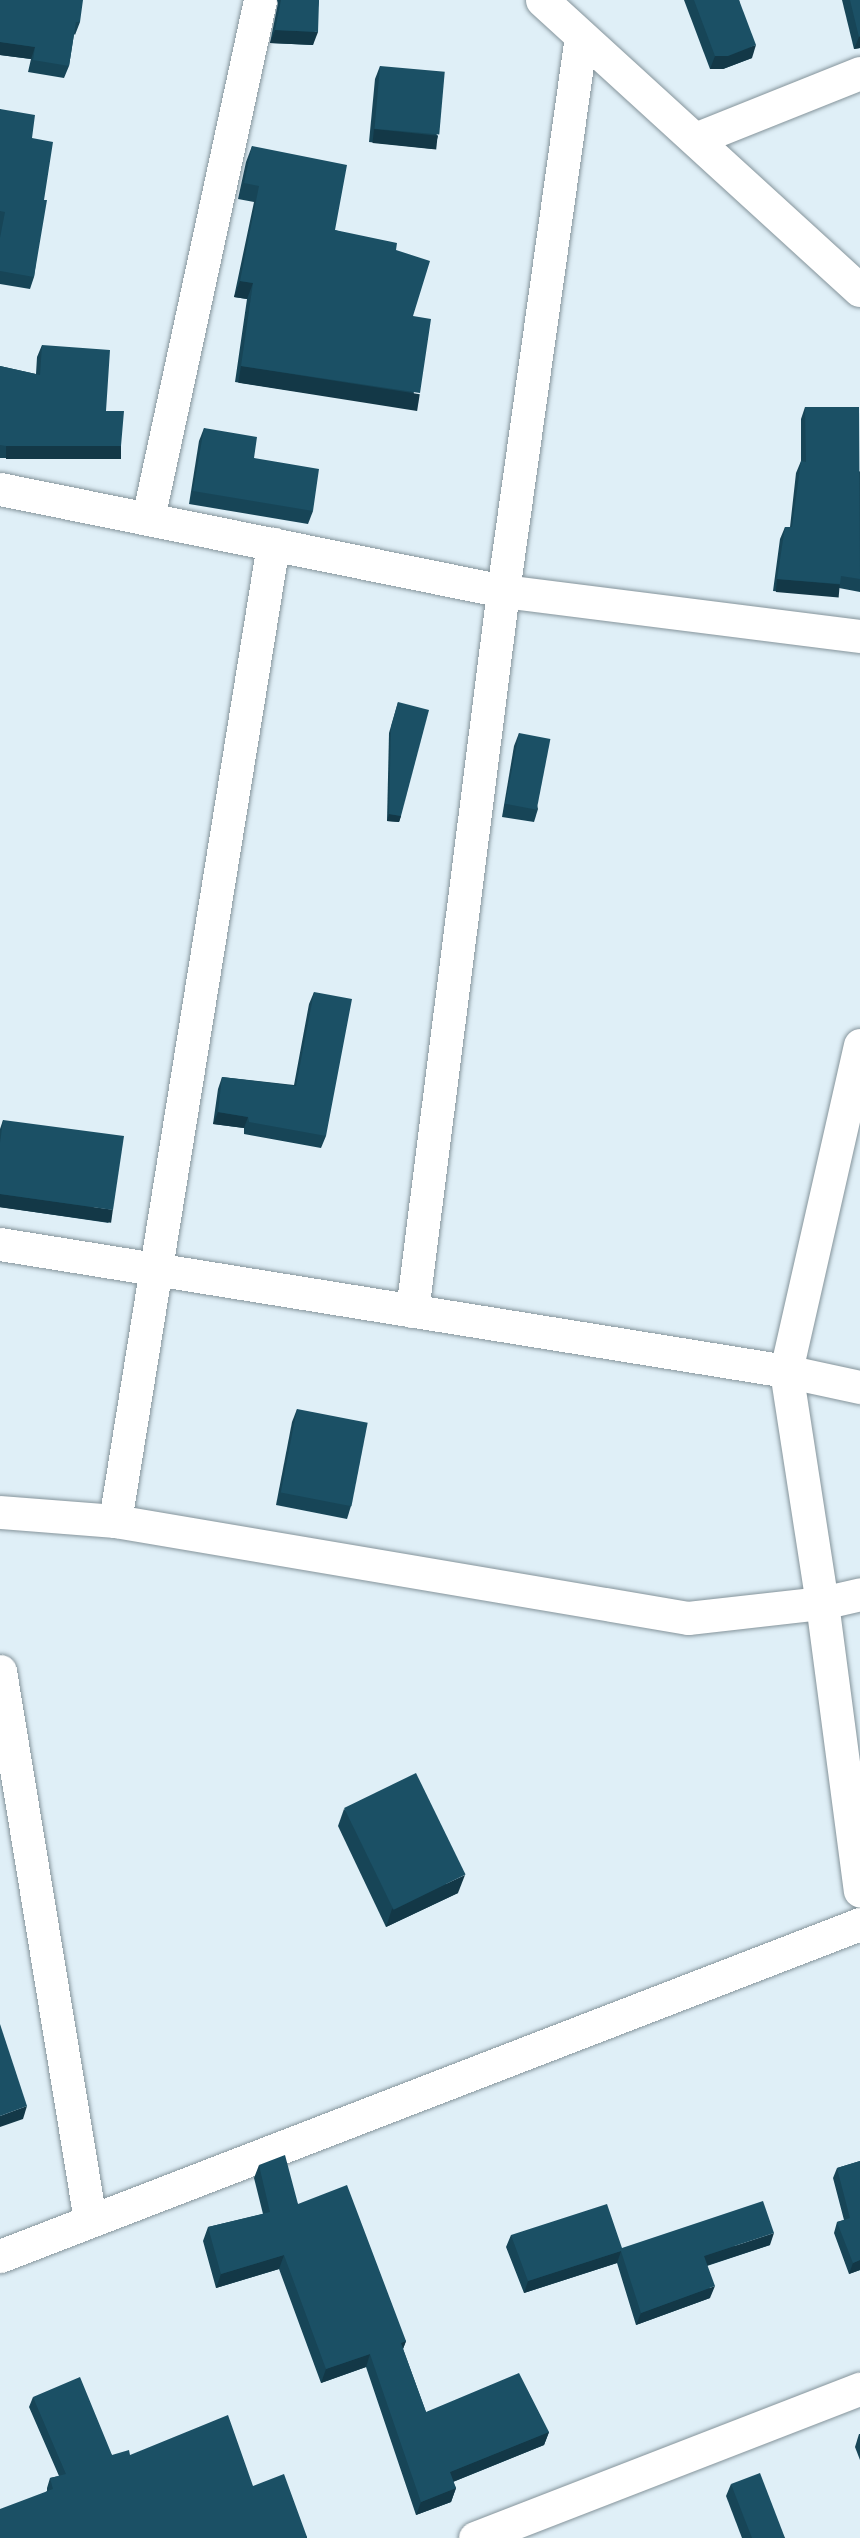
<!DOCTYPE html>
<html>
<head>
<meta charset="utf-8">
<style>
	body { margin:0 }
	#map { position:relative; width:860px; height:2538px; overflow:hidden; background:#dfeff7; font-family:Cabin,sans-serif }
	div>[style] { position:absolute }
	.roads { filter:drop-shadow(0 0 2px #85949b) drop-shadow(0 0 2px #85949b) }
	.minor>* { height:33px; margin:-16.5px; padding:0 16.5px; transform-origin:16.5px; border-radius:16.5px; background:#fff }
	.wall>* { inset:0; background:#174557 }
	.shaded-wall>* { inset:0; background:#133847; transform-origin:0 0 }
	.building>* { inset:0; background:#1b5065; transform-origin:0 0 }
	span { translate:-50% -50%; white-space:nowrap; text-align:center; line-height:1.15; -webkit-text-stroke:6px #f4fbfe; paint-order:stroke }
</style>
</head>
<body>
<div id="map">
	<div class="roads">
		<div class="minor">
			<i style="left:542px;top:0;width:430px;rotate:42.4deg"></i>
			<i style="left:695px;top:139px;width:178px;rotate:-21.8deg"></i>
			<i style="left:0;top:489px;width:513px;rotate:11.46deg"></i>
			<i style="left:503px;top:591px;width:360px;rotate:7.2deg"></i>
			<i style="left:148px;top:518px;width:530px;rotate:-77.8deg"></i>
			<i style="left:860px;top:1045px;width:334px;rotate:102.8deg"></i>
			<i style="left:786px;top:1371px;width:235px;rotate:81.2deg"></i>
			<i style="left:822px;top:1603px;width:290px;rotate:82.5deg"></i>
			<i style="left:0;top:1244px;width:796px;rotate:9.18deg"></i>
			<i style="left:786px;top:1371px;width:76px;rotate:12.2deg"></i>
			<i style="left:412px;top:1311px;width:726px;rotate:-82.8deg"></i>
			<i style="left:503px;top:591px;width:560px;rotate:-82deg"></i>
			<i style="left:0;top:1512px;width:115px;rotate:4.5deg"></i>
			<i style="left:115px;top:1521px;width:581px;rotate:9.61deg"></i>
			<i style="left:688px;top:1618px;width:135px;rotate:-6.4deg"></i>
			<i style="left:822px;top:1603px;width:39px;rotate:-13deg"></i>
			<i style="left:115px;top:1521px;width:990px;rotate:-80.81deg"></i>
			<i style="left:0;top:1671px;width:556px;rotate:80.69deg"></i>
			<i style="left:0;top:2256px;width:922px;rotate:-21.11deg"></i>
			<i style="left:475px;top:2538px;width:413px;rotate:-21.2deg"></i>
		</div>
	</div>
	<div class="wall">
		<i style="clip-path:polygon(0 0,80px 22px,75px 35px,74px 34px,69px 66px,64px 78px,28px 72px,31px 59px,0 55px)"></i>
		<i style="clip-path:polygon(277px 0,319px 0,313px 45px,270px 43px,278px 3px)"></i>
		<i style="clip-path:polygon(684px 0,739px 0,752px 58px,723px 69px,710px 69px)"></i>
		<i style="clip-path:polygon(842px 0,860px 0,860px 48px,854px 49px)"></i>
		<i style="clip-path:polygon(380px 66px,438px 136px,434px 149px,369px 142px,375px 79px)"></i>
		<i style="clip-path:polygon(0 109px,32px 138px,44px 200px,34px 277px,30px 289px,0 284px)"></i>
		<i style="clip-path:polygon(252px 146px,335px 230px,396px 250px,413px 316px,414px 409px,235px 382px,247px 299px,234px 297px,254px 202px,238px 199px,246px 162px)"></i>
		<i style="clip-path:polygon(42px 345px,106px 411px,121px 446px,117px 458px,0 458px,0 366px,36px 374px,37px 357px)"></i>
		<i style="clip-path:polygon(805px 407px,860px 472px,860px 592px,839px 588px,836px 596px,773px 591px,780px 539px,785px 527px,790px 527px,796px 473px,801px 461px,801px 419px)"></i>
		<i style="clip-path:polygon(204px 428px,254px 458px,313px 511px,308px 524px,189px 504px,199px 441px)"></i>
		<i style="clip-path:polygon(398px 702px,401px 816px,399px 822px,387px 821px,389px 733px)"></i>
		<i style="clip-path:polygon(519px 733px,538px 809px,534px 822px,502px 817px,514px 746px)"></i>
		<i style="clip-path:polygon(314px 992px,326px 1136px,321px 1148px,244px 1134px,244px 1128px,213px 1124px,218px 1089px,222px 1077px,294px 1085px,309px 1004px)"></i>
		<i style="clip-path:polygon(3px 1120px,109px 1223px,0 1207px,0 1129px)"></i>
		<i style="clip-path:polygon(297px 1409px,351px 1506px,347px 1519px,276px 1505px,292px 1422px)"></i>
		<i style="clip-path:polygon(344px 1809px,458px 1893px,386px 1927px,338px 1826px)"></i>
		<i style="clip-path:polygon(860px 2161px,860px 2270px,849px 2274px,834px 2233px,837px 2222px,844px 2220px,833px 2178px,837px 2168px)"></i>
		<i style="clip-path:polygon(259px 2165px,298px 2204px,406px 2341px,403px 2349px,426px 2412px,549px 2432px,544px 2445px,453px 2482px,456px 2488px,451px 2502px,416px 2515px,366px 2367px,321px 2383px,279px 2269px,216px 2288px,203px 2241px,208px 2227px,263px 2214px,254px 2178px)"></i>
		<i style="clip-path:polygon(511px 2235px,622px 2248px,770px 2245px,707px 2266px,710px 2298px,636px 2325px,617px 2263px,524px 2293px,506px 2247px)"></i>
		<i style="clip-path:polygon(33px 2397px,112px 2455px,130px 2455px,253px 2486px,307px 2537px,307px 2538px,0 2538px,47px 2491px,47px 2488px,50px 2478px,59px 2476px,29px 2407px)"></i>
		<i style="clip-path:polygon(859px 2434px,860px 2434px,860px 2460px,855px 2447px)"></i>
		<i style="clip-path:polygon(731px 2484px,785px 2538px,742px 2538px,726px 2496px)"></i>
	</div>
	<div class="shaded-wall">
		<i style="clip-path:polygon(275px 30px,318px 32px,313px 45px,270px 43px)"></i>
		<i style="clip-path:polygon(860px 36px,860px 48px,854px 49px,859px 37px)"></i>
		<i style="clip-path:polygon(0 42px,35px 47px,31px 59px,0 55px)"></i>
		<i style="clip-path:polygon(756px 45px,752px 58px,723px 69px,710px 69px,715px 56px)"></i>
		<i style="left:374px;top:129px;width:64px;height:14px;rotate:6deg"></i>
		<i style="clip-path:polygon(240px 281px,253px 283px,247px 299px,234px 297px)"></i>
		<i style="left:241px;top:366px;width:181px;height:17px;rotate:9deg"></i>
		<i style="left:6px;top:446px;width:115px;height:13px"></i>
		<i style="left:777px;top:579px;width:63px;height:13px;rotate:5deg"></i>
		<i style="clip-path:polygon(389px 814px,401px 816px,399px 822px,387px 821px)"></i>
		<i style="clip-path:polygon(218px 1112px,248px 1117px,244px 1128px,213px 1124px)"></i>
		<i style="left:0;top:1194px;width:114px;height:13px;rotate:8deg"></i>
		<i style="clip-path:polygon(465px 1875px,458px 1893px,386px 1927px,392px 1909px)"></i>
		<i style="clip-path:polygon(27px 2106px,23px 2119px,0 2127px,0 2116px)"></i>
		<i style="clip-path:polygon(774px 2233px,770px 2245px,699px 2268px,704px 2256px)"></i>
		<i style="clip-path:polygon(621px 2251px,617px 2263px,524px 2293px,528px 2281px)"></i>
		<i style="clip-path:polygon(284px 2255px,279px 2269px,216px 2288px,221px 2274px)"></i>
		<i style="clip-path:polygon(860px 2260px,860px 2270px,849px 2274px,853px 2263px)"></i>
		<i style="clip-path:polygon(715px 2286px,710px 2298px,636px 2325px,641px 2313px)"></i>
		<i style="clip-path:polygon(406px 2341px,401px 2354px,401px 2343px)"></i>
		<i style="clip-path:polygon(370px 2354px,366px 2367px,321px 2383px,326px 2369px)"></i>
		<i style="clip-path:polygon(549px 2432px,544px 2445px,445px 2485px,450px 2472px)"></i>
		<i style="clip-path:polygon(456px 2488px,451px 2502px,416px 2515px,421px 2502px)"></i>
	</div>
	<div class="building">
		<i style="clip-path:polygon(0 0,83px 0,80px 22px,76px 22px,69px 66px,33px 60px,35px 47px,0 42px)"></i>
		<i style="clip-path:polygon(281px 0,319px 0,318px 32px,275px 30px)"></i>
		<i style="clip-path:polygon(694px 0,739px 0,756px 45px,728px 56px,715px 56px)"></i>
		<i style="clip-path:polygon(850px 0,860px 0,860px 36px,859px 37px)"></i>
		<i style="left:380px;top:66px;width:65px;height:63px;rotate:5deg"></i>
		<i style="clip-path:polygon(0 109px,35px 115px,32px 138px,53px 142px,44px 200px,47px 200px,34px 277px,0 271px,0 238px,5px 212px,0 211px)"></i>
		<i style="clip-path:polygon(252px 146px,347px 165px,335px 230px,397px 243px,396px 250px,430px 261px,413px 316px,431px 319px,420px 393px,241px 366px,253px 283px,240px 281px,259px 186px,244px 183px)"></i>
		<i style="clip-path:polygon(42px 345px,110px 350px,106px 411px,124px 411px,121px 446px,6px 446px,0 445px,0 366px,40px 375px)"></i>
		<i style="clip-path:polygon(805px 407px,859px 407px,860px 579px,841px 576px,840px 584px,777px 579px,785px 527px,792px 527px,801px 461px,806px 462px)"></i>
		<i style="clip-path:polygon(204px 428px,257px 437px,254px 458px,319px 469px,313px 511px,193px 491px)"></i>
		<i style="clip-path:polygon(398px 702px,429px 710px,401px 816px,389px 814px,391px 727px)"></i>
		<i style="left:519px;top:733px;width:32px;height:72px;rotate:11deg"></i>
		<i style="clip-path:polygon(314px 992px,352px 999px,326px 1136px,249px 1122px,248px 1117px,218px 1112px,222px 1077px,296px 1086px)"></i>
		<i style="clip-path:polygon(3px 1120px,124px 1136px,113px 1210px,0 1194px,0 1143px)"></i>
		<i style="left:297px;top:1409px;width:72px;height:85px;rotate:11deg"></i>
		<i style="left:416px;top:1773px;width:113px;height:80px;rotate:64deg"></i>
		<i style="clip-path:polygon(0 2024px,27px 2106px,0 2116px)"></i>
		<i style="clip-path:polygon(285px 2155px,298px 2204px,347px 2185px,406px 2341px,401px 2343px,426px 2412px,519px 2373px,549px 2432px,450px 2472px,456px 2488px,421px 2502px,370px 2354px,326px 2369px,284px 2255px,221px 2274px,208px 2227px,270px 2212px,259px 2165px)"></i>
		<i style="clip-path:polygon(860px 2161px,860px 2260px,853px 2263px,837px 2222px,850px 2218px,837px 2168px)"></i>
		<i style="clip-path:polygon(763px 2201px,774px 2233px,704px 2256px,715px 2286px,641px 2313px,621px 2251px,528px 2281px,511px 2235px,607px 2204px,622px 2248px)"></i>
		<i style="clip-path:polygon(80px 2377px,112px 2455px,129px 2450px,130px 2455px,228px 2415px,253px 2486px,284px 2474px,307px 2537px,305px 2538px,0 2538px,0 2509px,53px 2489px,50px 2478px,66px 2474px,33px 2397px)"></i>
		<i style="clip-path:polygon(760px 2473px,785px 2538px,752px 2538px,731px 2484px)"></i>
	</div>
</div>
</body>
</html>
